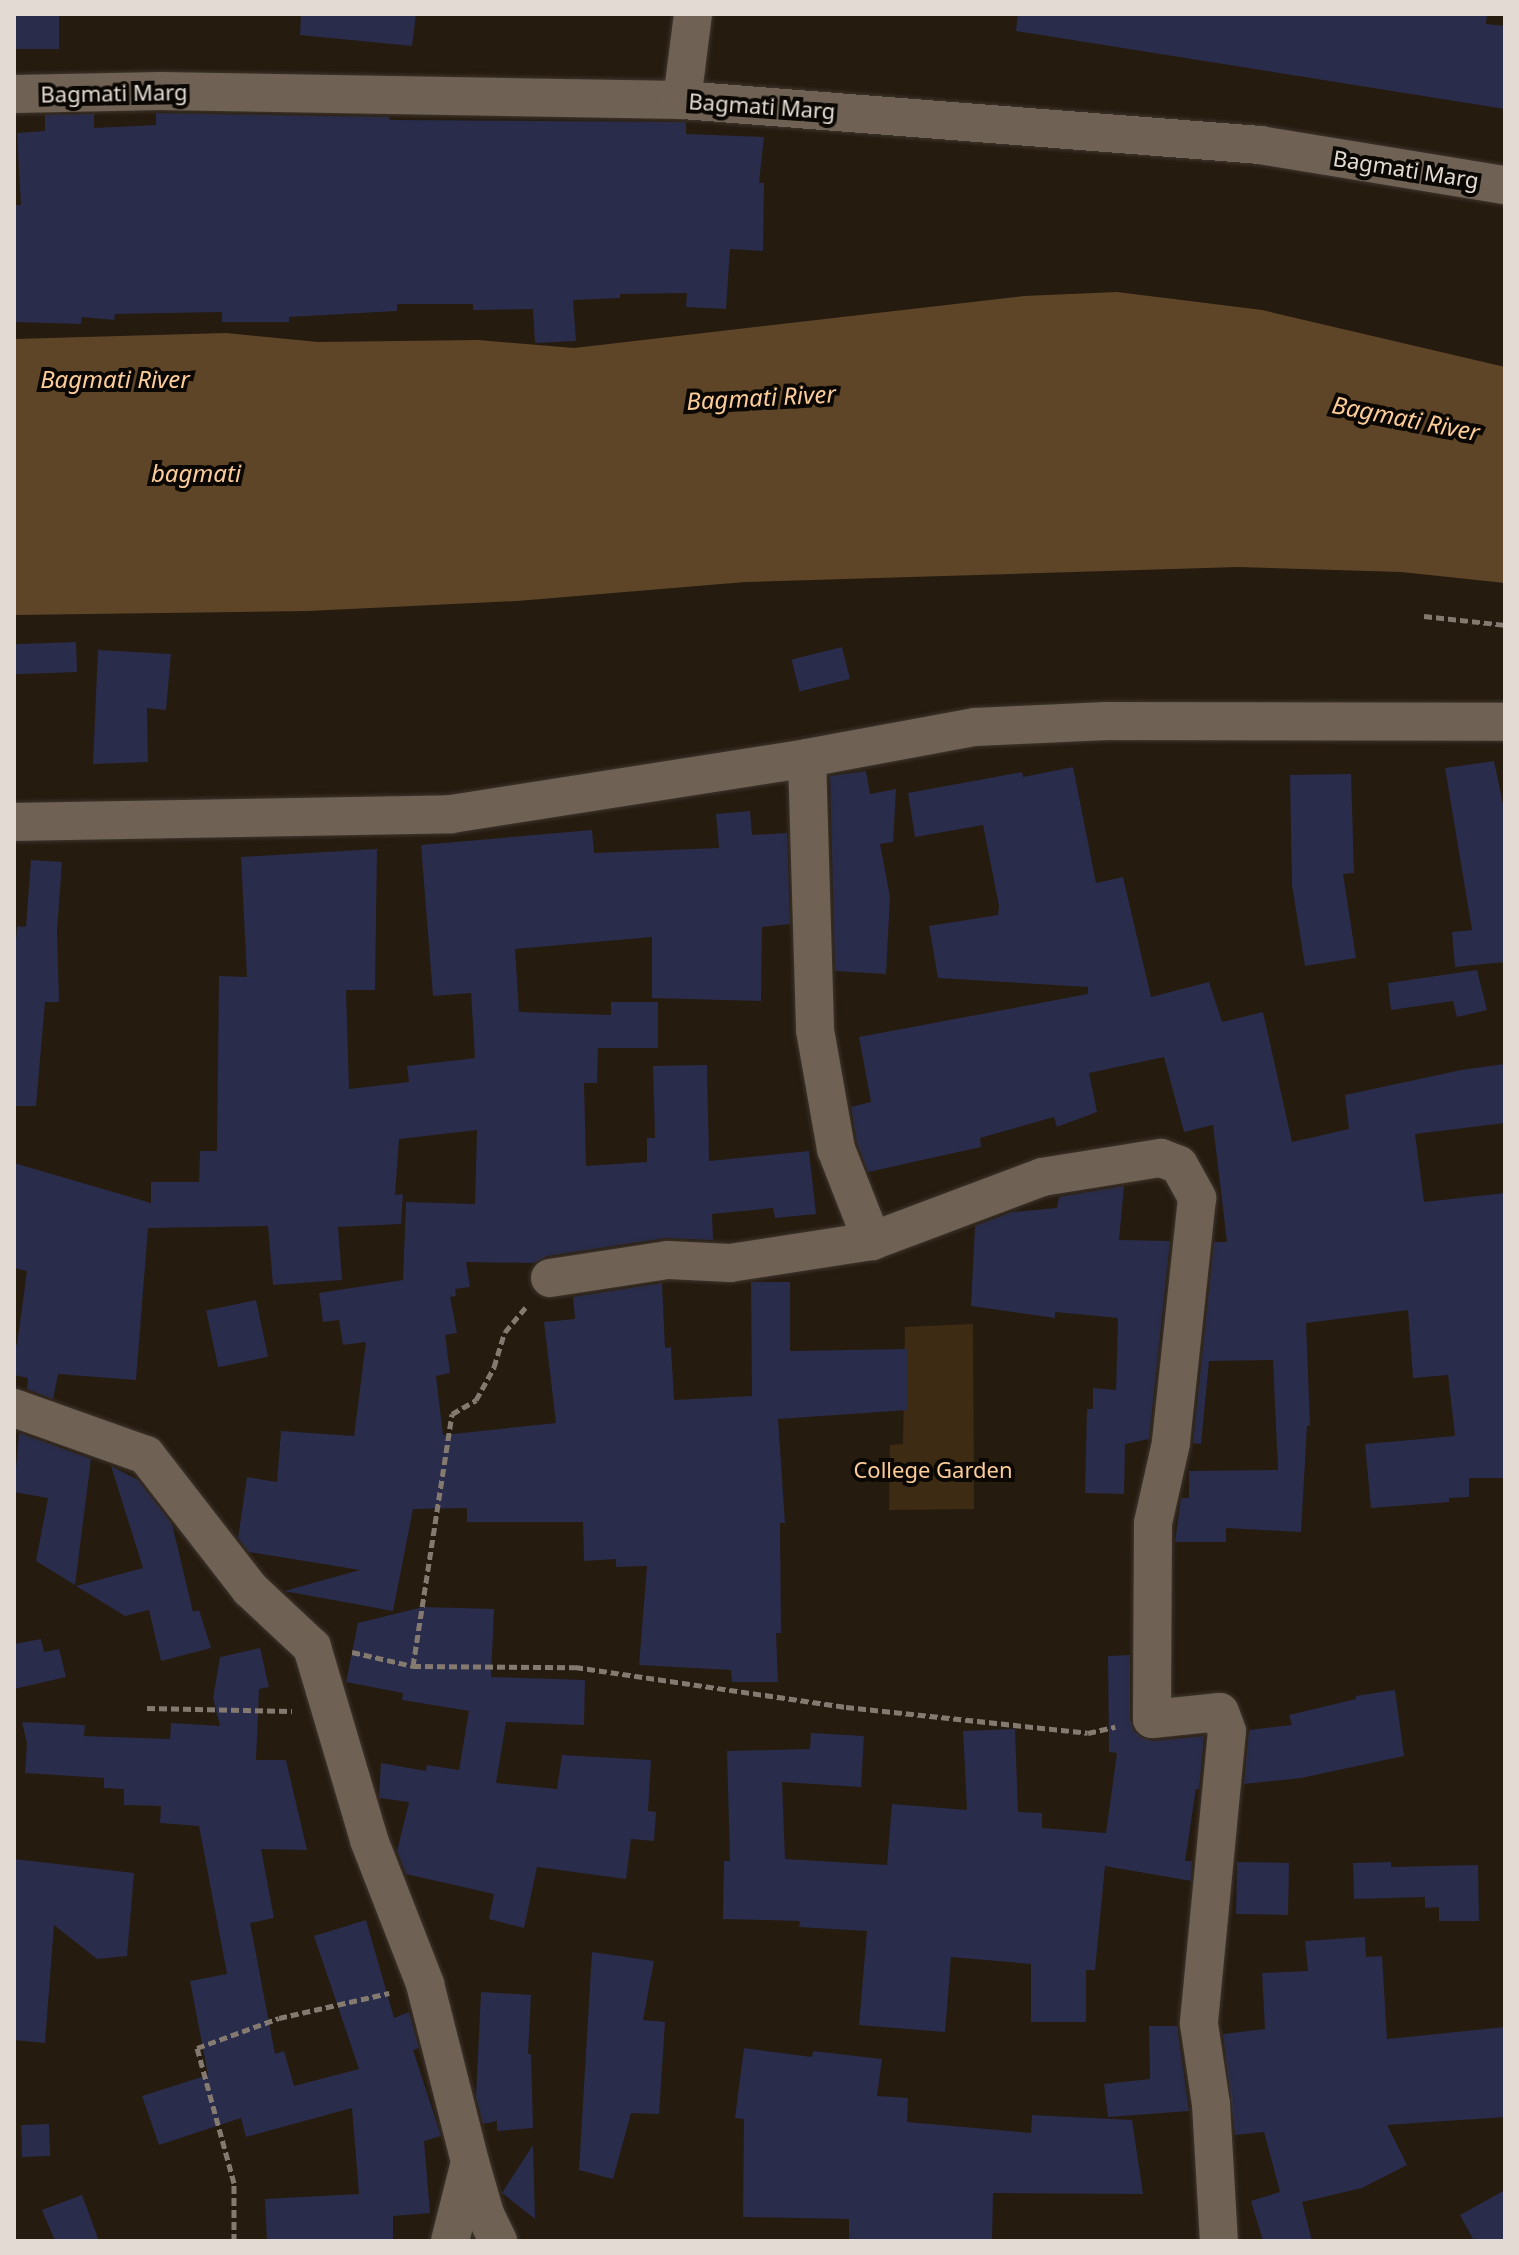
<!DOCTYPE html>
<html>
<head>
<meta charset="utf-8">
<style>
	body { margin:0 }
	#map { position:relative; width:1519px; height:2255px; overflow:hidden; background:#261b0f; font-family:"Noto Sans",sans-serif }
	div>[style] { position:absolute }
	.green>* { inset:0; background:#3e2b14 }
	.water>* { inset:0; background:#5e4528 }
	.building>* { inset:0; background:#292c4b; transform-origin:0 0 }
	.path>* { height:5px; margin-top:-2.5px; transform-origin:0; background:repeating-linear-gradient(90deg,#847a70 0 8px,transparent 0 12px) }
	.roads { filter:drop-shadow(0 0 2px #3e352e) drop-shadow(0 0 2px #3e352e) }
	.minor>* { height:38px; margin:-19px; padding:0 19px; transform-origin:19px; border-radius:19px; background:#6f6254 }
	span { translate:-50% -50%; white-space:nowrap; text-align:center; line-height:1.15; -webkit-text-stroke:8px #0b0703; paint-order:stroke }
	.street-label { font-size:22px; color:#e3dbd3 }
	.park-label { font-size:22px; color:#fbcc98 }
	.water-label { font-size:24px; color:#fccd9a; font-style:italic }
	.frame { position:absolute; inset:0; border:16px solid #e3dbd3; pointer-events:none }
</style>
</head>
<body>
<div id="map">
	<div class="green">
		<i style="clip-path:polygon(973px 1324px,974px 1509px,889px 1510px,890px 1445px,903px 1444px,905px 1327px)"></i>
	</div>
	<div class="water">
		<i style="clip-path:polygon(1117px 292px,1262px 310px,1505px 367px,1505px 583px,1401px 572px,1238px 567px,745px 582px,517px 601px,308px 611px,14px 615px,14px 339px,226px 333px,318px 342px,478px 340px,574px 348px,1024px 296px)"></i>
	</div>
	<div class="building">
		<i style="left:14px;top:14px;width:45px;height:35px"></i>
		<i style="clip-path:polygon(301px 14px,416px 14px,412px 46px,300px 35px)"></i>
		<i style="clip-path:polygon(1018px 14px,1487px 14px,1486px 24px,1505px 26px,1505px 109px,1016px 31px)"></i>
		<i style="clip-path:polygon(156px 113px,389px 117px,390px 120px,681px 122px,686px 122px,686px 134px,764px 137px,759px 183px,764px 183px,763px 251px,730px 249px,726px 309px,686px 307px,687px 293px,620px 294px,620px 298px,573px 300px,576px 341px,535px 343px,533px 309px,473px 310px,473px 304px,397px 304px,397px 311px,289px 317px,289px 322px,222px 322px,222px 312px,115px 314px,114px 320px,82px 317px,81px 324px,14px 322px,15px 205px,21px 205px,17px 133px,45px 131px,45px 115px,94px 114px,94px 128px,156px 125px)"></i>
		<i style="left:76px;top:642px;width:30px;height:62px;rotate:88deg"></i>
		<i style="left:842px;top:647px;width:33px;height:52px;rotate:76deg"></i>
		<i style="clip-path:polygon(98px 650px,171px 654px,166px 710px,147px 708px,148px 762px,93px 764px)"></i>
		<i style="clip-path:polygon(1494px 761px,1505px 814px,1505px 962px,1455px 967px,1452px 932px,1472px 930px,1445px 768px)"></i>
		<i style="clip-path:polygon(1073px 767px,1096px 883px,1123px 877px,1151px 997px,1209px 982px,1222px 1022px,1263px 1012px,1292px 1142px,1349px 1129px,1345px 1095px,1461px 1070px,1505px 1064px,1505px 1123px,1415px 1134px,1424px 1202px,1505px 1193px,1505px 1478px,1469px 1478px,1469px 1497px,1449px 1498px,1449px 1502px,1371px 1508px,1365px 1444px,1455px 1436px,1448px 1375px,1413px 1378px,1408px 1310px,1306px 1323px,1310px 1425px,1307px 1426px,1301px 1532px,1226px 1528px,1226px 1542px,1175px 1542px,1181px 1498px,1189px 1498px,1189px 1471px,1278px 1470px,1273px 1360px,1209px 1361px,1201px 1444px,1193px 1443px,1214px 1242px,1227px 1242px,1213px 1125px,1184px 1132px,1164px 1057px,1089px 1073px,1097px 1112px,1057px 1127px,1054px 1117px,980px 1138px,981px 1147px,868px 1172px,857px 1143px,851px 1107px,871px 1102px,859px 1037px,1088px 994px,1088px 987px,938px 978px,929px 926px,998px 915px,999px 906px,983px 825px,915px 837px,908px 793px,1022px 772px,1023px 777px)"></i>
		<i style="clip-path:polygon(866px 771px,870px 794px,896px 789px,893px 842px,880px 844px,890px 897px,886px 974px,835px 971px,830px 776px)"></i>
		<i style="clip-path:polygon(1351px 774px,1354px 873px,1343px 874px,1356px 958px,1305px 966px,1292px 885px,1290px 775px)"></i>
		<i style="clip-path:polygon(750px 811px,752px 835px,787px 833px,790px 924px,762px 927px,761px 1001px,652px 998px,652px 937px,515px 949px,519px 1012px,611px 1015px,611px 1002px,658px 1002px,658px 1048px,598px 1048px,597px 1083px,584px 1083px,586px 1166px,647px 1162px,647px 1138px,655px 1138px,653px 1066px,707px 1065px,709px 1161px,809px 1151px,816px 1214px,775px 1218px,773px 1208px,712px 1214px,713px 1240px,665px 1238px,547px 1256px,534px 1263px,466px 1262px,470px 1287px,455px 1289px,456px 1296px,450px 1297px,457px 1333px,445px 1335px,450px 1373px,436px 1376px,443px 1435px,556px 1423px,544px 1322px,575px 1319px,573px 1297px,662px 1283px,665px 1348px,671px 1347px,674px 1400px,752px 1396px,751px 1282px,790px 1282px,790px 1351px,907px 1349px,908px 1410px,778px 1419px,785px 1523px,780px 1523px,781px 1633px,776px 1633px,778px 1682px,732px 1682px,731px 1670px,639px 1665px,647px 1566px,616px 1567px,616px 1559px,584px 1561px,583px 1522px,467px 1522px,467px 1508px,413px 1509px,393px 1611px,284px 1591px,360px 1570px,249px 1552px,238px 1538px,247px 1477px,277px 1482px,281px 1431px,354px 1436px,366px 1342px,343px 1345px,339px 1320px,323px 1322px,319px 1293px,403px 1280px,406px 1202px,475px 1204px,477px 1130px,399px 1139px,395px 1195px,403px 1194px,401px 1224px,338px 1227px,342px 1280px,273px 1285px,268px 1226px,148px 1228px,136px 1380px,58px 1374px,53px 1399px,27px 1389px,28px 1378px,14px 1375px,14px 1344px,17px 1345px,27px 1271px,14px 1268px,14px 1163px,151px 1203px,151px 1182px,199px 1182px,200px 1151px,217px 1151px,219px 976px,247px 977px,241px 857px,377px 849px,375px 990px,346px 990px,349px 1089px,409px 1082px,407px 1066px,475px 1058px,471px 993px,433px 996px,421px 845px,592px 830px,594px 853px,719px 848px,716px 814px)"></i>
		<i style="clip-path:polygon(31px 860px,62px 862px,57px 930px,59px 1002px,45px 1002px,36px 1106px,14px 1106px,14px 968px,17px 926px,26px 927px)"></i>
		<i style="clip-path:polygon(1477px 970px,1487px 1010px,1457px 1017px,1453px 1001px,1391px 1010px,1388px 983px)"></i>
		<i style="clip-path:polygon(1124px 1186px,1119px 1240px,1170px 1241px,1149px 1439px,1125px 1444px,1124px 1494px,1085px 1493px,1087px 1409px,1093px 1409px,1093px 1388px,1116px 1390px,1118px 1318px,1055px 1312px,1055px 1318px,971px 1306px,975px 1226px,1012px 1212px,1057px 1208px,1059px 1197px)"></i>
		<i style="left:256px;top:1300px;width:58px;height:51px;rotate:78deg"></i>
		<i style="clip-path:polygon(19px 1433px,91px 1459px,75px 1585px,36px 1561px,48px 1498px,14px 1492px)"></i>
		<i style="clip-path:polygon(111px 1466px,138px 1480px,172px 1524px,193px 1612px,199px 1610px,211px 1648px,161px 1661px,149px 1610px,125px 1616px,76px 1586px,143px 1568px)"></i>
		<i style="clip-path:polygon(423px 1607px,494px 1609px,491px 1677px,585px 1680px,584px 1725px,506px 1722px,496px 1783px,557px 1789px,562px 1755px,651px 1760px,648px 1811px,656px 1812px,654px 1841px,631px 1839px,626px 1879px,537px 1867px,524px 1928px,489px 1919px,494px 1894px,406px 1874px,397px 1851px,409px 1802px,379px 1798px,381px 1763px,426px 1771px,427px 1765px,459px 1770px,469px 1711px,402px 1700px,403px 1693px,346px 1682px,358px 1623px)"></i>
		<i style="clip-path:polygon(41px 1639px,44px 1652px,59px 1649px,66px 1677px,14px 1689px,14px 1644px)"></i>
		<i style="clip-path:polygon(260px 1648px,269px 1687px,259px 1689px,256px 1760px,286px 1760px,307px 1850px,261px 1849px,274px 1918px,250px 1923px,275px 2054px,284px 2051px,294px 2086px,359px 2069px,314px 1936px,366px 1920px,394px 2018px,409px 2012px,419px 2048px,413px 2050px,441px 2136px,424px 2141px,430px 2213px,393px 2216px,393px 2241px,267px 2241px,265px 2199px,359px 2194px,352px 2108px,246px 2137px,241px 2118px,159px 2145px,142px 2096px,208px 2075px,190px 1981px,227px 1974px,199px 1826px,160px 1823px,161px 1806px,124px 1805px,124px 1789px,104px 1788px,104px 1778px,25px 1773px,27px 1743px,22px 1722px,85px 1725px,84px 1736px,170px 1739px,171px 1723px,220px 1726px,213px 1698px,220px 1657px)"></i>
		<i style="clip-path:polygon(1130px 1655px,1130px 1719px,1134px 1731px,1142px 1738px,1153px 1741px,1204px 1736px,1199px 1789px,1196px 1789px,1185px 1861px,1192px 1861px,1191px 1881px,1105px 1866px,1095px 1970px,1086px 1970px,1086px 2022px,1031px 2022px,1031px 1964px,951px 1957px,945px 2032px,859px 2025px,867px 1931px,799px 1927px,800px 1921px,723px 1919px,724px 1861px,730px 1861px,727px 1751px,810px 1749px,811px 1733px,864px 1736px,861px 1787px,782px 1782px,785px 1859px,887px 1865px,892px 1804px,967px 1810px,963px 1731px,1015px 1729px,1018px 1812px,1042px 1813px,1042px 1828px,1106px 1833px,1117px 1753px,1109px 1752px,1108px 1656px)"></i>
		<i style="clip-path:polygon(1395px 1690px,1404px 1756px,1301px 1778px,1244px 1784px,1249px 1730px,1292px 1725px,1289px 1715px,1356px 1699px,1356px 1696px)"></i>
		<i style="clip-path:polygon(14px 1859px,134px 1873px,127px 1956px,97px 1959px,54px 1925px,45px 2043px,14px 2040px)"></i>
		<i style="left:1237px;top:1862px;width:52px;height:52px;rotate:1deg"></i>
		<i style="clip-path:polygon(1391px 1862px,1391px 1867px,1478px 1865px,1479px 1921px,1439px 1921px,1439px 1907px,1425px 1908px,1425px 1897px,1354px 1899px,1353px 1863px)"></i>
		<i style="clip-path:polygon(1365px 1937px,1366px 1957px,1382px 1956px,1387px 2039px,1505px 2027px,1505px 2117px,1387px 2125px,1407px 2165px,1362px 2188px,1302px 2202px,1312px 2241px,1263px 2241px,1251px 2201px,1280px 2192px,1264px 2132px,1235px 2135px,1223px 2034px,1265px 2029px,1262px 1973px,1308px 1971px,1305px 1941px)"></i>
		<i style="clip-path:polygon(592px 1952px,654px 1961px,643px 2020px,665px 2022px,659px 2114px,631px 2113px,613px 2179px,579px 2170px)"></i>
		<i style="clip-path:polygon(481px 1992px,531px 1995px,528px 2054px,531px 2054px,533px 2128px,497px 2131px,497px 2121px,483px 2124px,476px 2097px)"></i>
		<i style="clip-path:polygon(1149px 2026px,1177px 2026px,1189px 2111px,1108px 2117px,1104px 2084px,1150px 2079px)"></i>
		<i style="clip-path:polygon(744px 2048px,812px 2057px,813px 2051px,882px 2059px,877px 2096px,908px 2098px,907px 2122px,1031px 2133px,1032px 2115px,1132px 2120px,1143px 2194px,993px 2193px,992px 2241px,849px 2241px,849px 2219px,743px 2217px,744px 2119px,735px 2118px)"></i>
		<i style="left:49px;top:2124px;width:32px;height:28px;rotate:88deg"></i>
		<i style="clip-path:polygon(533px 2145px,535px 2219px,502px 2193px)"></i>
		<i style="clip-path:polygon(1505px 2190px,1505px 2241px,1474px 2241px,1460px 2215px)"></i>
		<i style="clip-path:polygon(82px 2195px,99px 2241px,55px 2241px,42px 2210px)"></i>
	</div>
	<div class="path">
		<i style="left:1424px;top:616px;width:81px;rotate:6.3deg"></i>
		<i style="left:352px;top:1652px;width:63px;rotate:12.9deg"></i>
		<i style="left:413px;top:1666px;width:255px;rotate:-81.2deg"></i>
		<i style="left:452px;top:1414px;width:28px;rotate:-30deg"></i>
		<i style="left:476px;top:1400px;width:38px;rotate:-61deg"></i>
		<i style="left:494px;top:1367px;width:37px;rotate:-73deg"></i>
		<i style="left:505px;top:1332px;width:35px;rotate:-50deg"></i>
		<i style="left:413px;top:1666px;width:162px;rotate:0.4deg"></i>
		<i style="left:575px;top:1667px;width:274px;rotate:8.4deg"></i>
		<i style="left:846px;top:1707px;width:243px;rotate:6.1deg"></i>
		<i style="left:1088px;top:1733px;width:28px;rotate:-13deg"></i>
		<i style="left:147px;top:1708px;width:145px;rotate:1.2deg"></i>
		<i style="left:234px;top:2241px;width:58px;rotate:-90deg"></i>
		<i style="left:234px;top:2183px;width:140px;rotate:-105.3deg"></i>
		<i style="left:197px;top:2048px;width:87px;rotate:-20.1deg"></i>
		<i style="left:279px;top:2018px;width:113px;rotate:-12.8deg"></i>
	</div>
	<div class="roads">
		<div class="minor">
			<i style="left:14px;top:94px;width:147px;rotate:-1.2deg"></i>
			<i style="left:161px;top:91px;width:521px;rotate:0.99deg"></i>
			<i style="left:682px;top:100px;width:580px;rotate:4.45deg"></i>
			<i style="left:1260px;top:145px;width:248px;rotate:9.3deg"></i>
			<i style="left:682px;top:100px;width:87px;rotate:-82.7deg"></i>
			<i style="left:807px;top:758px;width:272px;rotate:88.3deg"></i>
			<i style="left:815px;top:1030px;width:121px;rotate:80deg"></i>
			<i style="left:836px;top:1149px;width:99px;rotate:68.6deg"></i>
			<i style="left:14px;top:822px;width:437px;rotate:-1deg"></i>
			<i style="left:451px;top:814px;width:360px;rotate:-8.9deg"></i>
			<i style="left:807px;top:758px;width:171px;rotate:-10.5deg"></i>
			<i style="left:975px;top:727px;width:132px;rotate:-2.6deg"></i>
			<i style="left:1107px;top:721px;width:398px;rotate:0.1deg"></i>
			<i style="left:550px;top:1278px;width:119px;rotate:-8.7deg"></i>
			<i style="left:668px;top:1260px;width:62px;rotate:2.8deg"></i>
			<i style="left:730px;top:1263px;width:144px;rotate:-8.8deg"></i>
			<i style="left:872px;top:1241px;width:182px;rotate:-20.6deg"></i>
			<i style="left:1042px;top:1177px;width:121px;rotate:-9.1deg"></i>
			<i style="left:1161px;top:1158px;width:19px;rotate:21deg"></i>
			<i style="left:1179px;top:1165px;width:38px;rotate:61deg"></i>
			<i style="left:1197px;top:1198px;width:246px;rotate:96.1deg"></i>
			<i style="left:1171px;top:1443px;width:82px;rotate:102.7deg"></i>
			<i style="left:1153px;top:1523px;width:196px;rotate:90.3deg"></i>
			<i style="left:1152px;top:1719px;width:68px;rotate:-5.9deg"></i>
			<i style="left:1220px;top:1712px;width:20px;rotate:70deg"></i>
			<i style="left:1227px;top:1731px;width:294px;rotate:95.5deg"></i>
			<i style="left:1199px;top:2024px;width:81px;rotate:81.5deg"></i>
			<i style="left:1211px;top:2104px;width:137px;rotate:86.7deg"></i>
			<i style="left:14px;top:1408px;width:140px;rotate:19.6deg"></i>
			<i style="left:146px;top:1455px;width:170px;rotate:52.2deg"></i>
			<i style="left:250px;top:1589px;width:85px;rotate:43.1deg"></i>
			<i style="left:312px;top:1647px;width:201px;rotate:73.5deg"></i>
			<i style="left:369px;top:1840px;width:155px;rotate:68.7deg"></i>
			<i style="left:425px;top:1984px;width:184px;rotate:75.8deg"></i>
			<i style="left:470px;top:2162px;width:54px;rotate:73.9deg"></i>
			<i style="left:485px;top:2214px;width:30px;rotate:64deg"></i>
			<i style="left:450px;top:2241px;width:81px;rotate:-75.8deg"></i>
		</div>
	</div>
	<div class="street-label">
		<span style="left:114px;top:93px;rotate:-1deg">Bagmati Marg</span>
		<span style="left:762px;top:106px;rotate:4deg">Bagmati Marg</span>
		<span style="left:1406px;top:169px;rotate:9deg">Bagmati Marg</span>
	</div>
	<div class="park-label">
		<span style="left:933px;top:1470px">College Garden</span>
	</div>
	<div class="water-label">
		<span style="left:115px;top:379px">Bagmati River</span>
		<span style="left:761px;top:397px;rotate:-3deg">Bagmati River</span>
		<span style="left:1406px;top:418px;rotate:11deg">Bagmati River</span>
		<span style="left:196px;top:473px">bagmati</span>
	</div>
	<div class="frame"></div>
</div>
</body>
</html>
